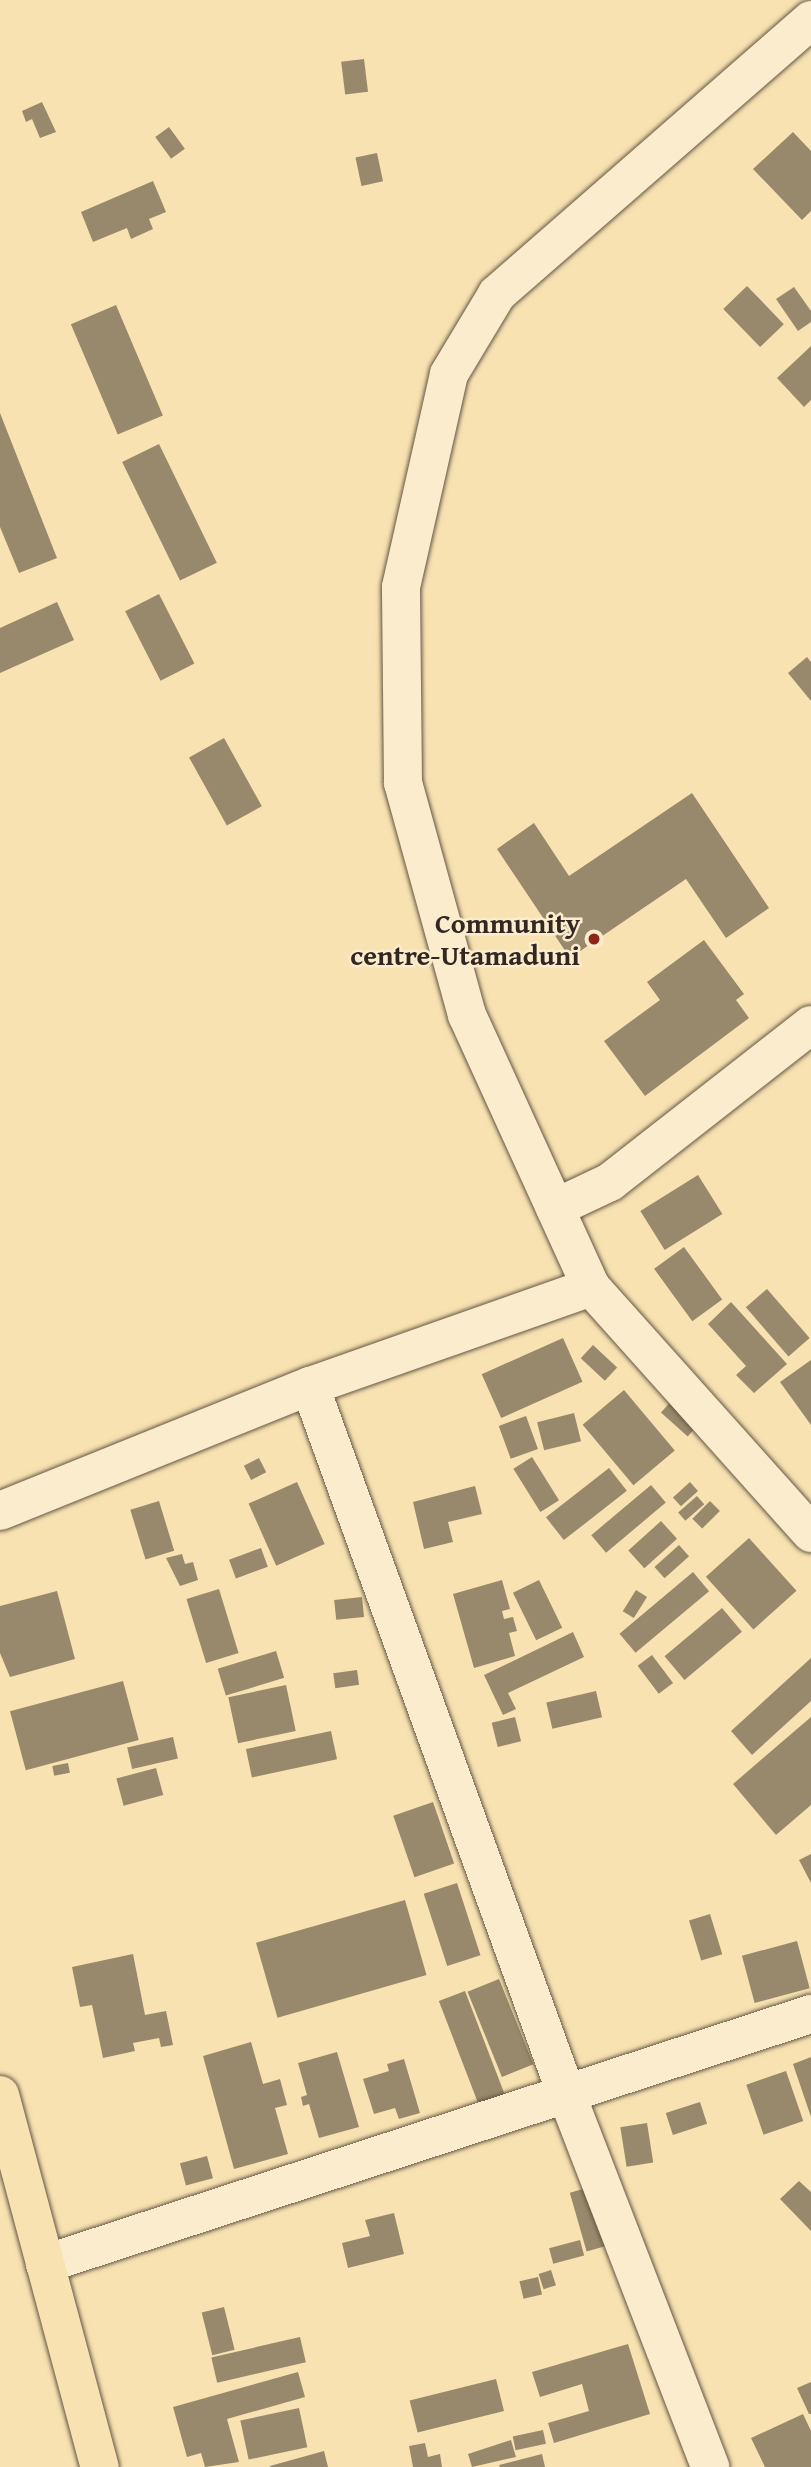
<!DOCTYPE html>
<html>
<head>
<meta charset="utf-8">
<style>
	body { margin:0 }
	#map { position:relative; width:811px; height:2467px; overflow:hidden; background:#f8e2b1; font-family:"Gentium Book Plus",serif }
	div>[style] { position:absolute }
	.building>* { inset:0; background:#99896c; transform-origin:0 0 }
	.roads { filter:drop-shadow(0 0 2px #645645) drop-shadow(0 0 2px #645645) }
	.minor>* { height:38px; margin:-19px; padding:0 19px; transform-origin:19px; border-radius:19px; background:#faeccc }
	.highway>* { height:38px; margin:-19px; padding:0 19px; transform-origin:19px; border-radius:19px; background:#f8e2b1 }
	.dots>* { width:19px; height:19px; translate:-50% -50%; box-sizing:border-box; border:4px solid #faeccc; border-radius:50% }
	span { translate:-50% -50%; white-space:nowrap; text-align:center; line-height:1.15; -webkit-text-stroke:5px #faeccc; paint-order:stroke }
	.poi-label { font-size:28px; color:#332821; font-weight:700 }
	.right { translate:-100% -50%; text-align:right }
</style>
</head>
<body>
<div id="map">
	<div class="building">
		<i style="left:364px;top:59px;width:33px;height:23px;rotate:83deg"></i>
		<i style="clip-path:polygon(42px 102px,56px 132px,40px 138px,32px 119px,26px 122px,22px 111px)"></i>
		<i style="left:169px;top:127px;width:27px;height:17px;rotate:54deg"></i>
		<i style="clip-path:polygon(793px 132px,811px 151px,811px 211px,802px 220px,753px 169px)"></i>
		<i style="left:377px;top:153px;width:29px;height:22px;rotate:78deg"></i>
		<i style="clip-path:polygon(153px 181px,166px 212px,149px 219px,153px 229px,131px 239px,127px 228px,93px 242px,81px 212px)"></i>
		<i style="left:747px;top:286px;width:53px;height:33px;rotate:46deg"></i>
		<i style="clip-path:polygon(794px 287px,811px 311px,811px 322px,798px 331px,776px 299px)"></i>
		<i style="left:116px;top:305px;width:120px;height:49px;rotate:67deg"></i>
		<i style="clip-path:polygon(811px 346px,811px 400px,804px 407px,777px 378px)"></i>
		<i style="clip-path:polygon(0 413px,57px 558px,19px 573px,0 527px)"></i>
		<i style="left:159px;top:444px;width:132px;height:41px;rotate:64deg"></i>
		<i style="left:159px;top:594px;width:78px;height:38px;rotate:63deg"></i>
		<i style="clip-path:polygon(57px 602px,74px 640px,0 673px,0 628px)"></i>
		<i style="clip-path:polygon(807px 657px,811px 662px,811px 701px,788px 673px)"></i>
		<i style="left:224px;top:738px;width:78px;height:40px;rotate:61deg"></i>
		<i style="clip-path:polygon(692px 793px,769px 908px,726px 938px,686px 879px,570px 958px,497px 849px,534px 823px,569px 876px)"></i>
		<i style="clip-path:polygon(704px 940px,744px 994px,736px 1000px,749px 1018px,645px 1096px,604px 1041px,660px 1000px,647px 982px)"></i>
		<i style="left:698px;top:1175px;width:46px;height:68px;rotate:58deg"></i>
		<i style="left:684px;top:1247px;width:65px;height:37px;rotate:54deg"></i>
		<i style="left:767px;top:1289px;width:65px;height:28px;rotate:49deg"></i>
		<i style="clip-path:polygon(731px 1302px,787px 1364px,754px 1393px,736px 1375px,746px 1366px,708px 1324px)"></i>
		<i style="left:563px;top:1338px;width:48px;height:89px;rotate:66deg"></i>
		<i style="left:593px;top:1345px;width:33px;height:18px;rotate:43deg"></i>
		<i style="clip-path:polygon(811px 1360px,811px 1425px,780px 1382px)"></i>
		<i style="left:624px;top:1390px;width:79px;height:54px;rotate:50deg"></i>
		<i style="left:673px;top:1399px;width:36px;height:18px;rotate:42deg"></i>
		<i style="left:574px;top:1413px;width:29px;height:38px;rotate:76deg"></i>
		<i style="left:526px;top:1416px;width:35px;height:29px;rotate:70deg"></i>
		<i style="left:532px;top:1457px;width:51px;height:22px;rotate:58deg"></i>
		<i style="left:259px;top:1458px;width:16px;height:17px;rotate:63deg"></i>
		<i style="left:609px;top:1468px;width:29px;height:80px;rotate:52deg"></i>
		<i style="left:297px;top:1482px;width:68px;height:53px;rotate:66deg"></i>
		<i style="left:690px;top:1482px;width:12px;height:23px;rotate:48deg"></i>
		<i style="left:651px;top:1485px;width:23px;height:78px;rotate:50deg"></i>
		<i style="clip-path:polygon(475px 1486px,482px 1514px,448px 1522px,453px 1542px,424px 1549px,413px 1502px)"></i>
		<i style="left:697px;top:1496px;width:11px;height:25px;rotate:49deg"></i>
		<i style="left:159px;top:1501px;width:52px;height:30px;rotate:73deg"></i>
		<i style="left:710px;top:1501px;width:14px;height:25px;rotate:45deg"></i>
		<i style="left:661px;top:1521px;width:24px;height:44px;rotate:48deg"></i>
		<i style="left:749px;top:1538px;width:71px;height:58px;rotate:48deg"></i>
		<i style="left:679px;top:1545px;width:15px;height:33px;rotate:48deg"></i>
		<i style="left:261px;top:1548px;width:20px;height:34px;rotate:70deg"></i>
		<i style="clip-path:polygon(182px 1554px,185px 1564px,193px 1562px,198px 1580px,180px 1586px,166px 1558px)"></i>
		<i style="left:693px;top:1572px;width:25px;height:96px;rotate:50deg"></i>
		<i style="clip-path:polygon(502px 1580px,510px 1609px,502px 1611px,504px 1619px,513px 1617px,517px 1631px,509px 1633px,515px 1656px,474px 1668px,453px 1594px)"></i>
		<i style="left:539px;top:1580px;width:53px;height:29px;rotate:64deg"></i>
		<i style="left:219px;top:1589px;width:67px;height:34px;rotate:73deg"></i>
		<i style="left:636px;top:1590px;width:13px;height:25px;rotate:32deg"></i>
		<i style="clip-path:polygon(57px 1591px,75px 1659px,10px 1677px,0 1653px,0 1606px)"></i>
		<i style="left:362px;top:1597px;width:20px;height:28px;rotate:84deg"></i>
		<i style="left:722px;top:1608px;width:31px;height:75px;rotate:50deg"></i>
		<i style="clip-path:polygon(573px 1632px,584px 1657px,508px 1693px,516px 1709px,503px 1715px,484px 1675px)"></i>
		<i style="left:276px;top:1651px;width:28px;height:61px;rotate:73deg"></i>
		<i style="left:652px;top:1655px;width:35px;height:18px;rotate:53deg"></i>
		<i style="clip-path:polygon(811px 1658px,811px 1701px,752px 1755px,731px 1731px)"></i>
		<i style="left:357px;top:1670px;width:15px;height:24px;rotate:82deg"></i>
		<i style="left:123px;top:1681px;width:61px;height:117px;rotate:75deg"></i>
		<i style="left:286px;top:1685px;width:47px;height:59px;rotate:78deg"></i>
		<i style="left:596px;top:1691px;width:27px;height:51px;rotate:77deg"></i>
		<i style="left:515px;top:1717px;width:25px;height:24px;rotate:76deg"></i>
		<i style="clip-path:polygon(811px 1717px,811px 1805px,776px 1835px,733px 1784px)"></i>
		<i style="left:331px;top:1731px;width:29px;height:87px;rotate:78deg"></i>
		<i style="left:173px;top:1737px;width:22px;height:47px;rotate:77deg"></i>
		<i style="left:68px;top:1763px;width:10px;height:16px;rotate:79deg"></i>
		<i style="left:156px;top:1768px;width:28px;height:41px;rotate:75deg"></i>
		<i style="left:433px;top:1802px;width:65px;height:42px;rotate:71deg"></i>
		<i style="clip-path:polygon(811px 1854px,811px 1883px,799px 1860px)"></i>
		<i style="left:457px;top:1883px;width:76px;height:35px;rotate:72deg"></i>
		<i style="left:405px;top:1900px;width:78px;height:155px;rotate:74deg"></i>
		<i style="left:710px;top:1914px;width:42px;height:22px;rotate:73deg"></i>
		<i style="left:797px;top:1941px;width:49px;height:57px;rotate:75deg"></i>
		<i style="clip-path:polygon(133px 1954px,145px 2015px,166px 2011px,173px 2045px,161px 2047px,159px 2038px,133px 2043px,135px 2051px,103px 2058px,92px 2005px,80px 2007px,72px 1967px)"></i>
		<i style="left:499px;top:1979px;width:92px;height:34px;rotate:68deg"></i>
		<i style="left:465px;top:1991px;width:116px;height:28px;rotate:69deg"></i>
		<i style="clip-path:polygon(251px 2042px,263px 2084px,280px 2079px,287px 2105px,275px 2108px,288px 2154px,234px 2169px,203px 2056px)"></i>
		<i style="clip-path:polygon(337px 2052px,359px 2127px,319px 2138px,309px 2104px,303px 2106px,301px 2097px,307px 2095px,298px 2063px)"></i>
		<i style="clip-path:polygon(811px 2057px,811px 2117px,793px 2064px)"></i>
		<i style="clip-path:polygon(404px 2059px,420px 2113px,399px 2119px,395px 2108px,374px 2114px,363px 2079px,389px 2071px,387px 2064px)"></i>
		<i style="left:786px;top:2071px;width:53px;height:42px;rotate:71deg"></i>
		<i style="left:700px;top:2102px;width:23px;height:36px;rotate:72deg"></i>
		<i style="left:647px;top:2123px;width:40px;height:27px;rotate:81deg"></i>
		<i style="left:207px;top:2156px;width:23px;height:28px;rotate:75deg"></i>
		<i style="clip-path:polygon(799px 2181px,811px 2192px,811px 2231px,780px 2199px)"></i>
		<i style="left:590px;top:2187px;width:61px;height:21px;rotate:74deg"></i>
		<i style="clip-path:polygon(394px 2213px,404px 2254px,348px 2268px,342px 2243px,370px 2236px,365px 2220px)"></i>
		<i style="left:580px;top:2240px;width:16px;height:32px;rotate:75deg"></i>
		<i style="left:551px;top:2270px;width:16px;height:13px;rotate:72deg"></i>
		<i style="left:538px;top:2277px;width:18px;height:19px;rotate:77deg"></i>
		<i style="left:224px;top:2307px;width:44px;height:23px;rotate:76deg"></i>
		<i style="left:300px;top:2337px;width:26px;height:91px;rotate:77deg"></i>
		<i style="clip-path:polygon(628px 2344px,650px 2414px,554px 2443px,548px 2423px,589px 2411px,582px 2384px,540px 2397px,532px 2372px)"></i>
		<i style="clip-path:polygon(298px 2372px,305px 2397px,227px 2419px,239px 2462px,205px 2467px,201px 2453px,187px 2457px,173px 2407px)"></i>
		<i style="left:496px;top:2379px;width:33px;height:89px;rotate:76deg"></i>
		<i style="clip-path:polygon(811px 2382px,811px 2414px,809px 2414px,797px 2388px)"></i>
		<i style="left:299px;top:2408px;width:40px;height:60px;rotate:78deg"></i>
		<i style="clip-path:polygon(803px 2414px,811px 2431px,811px 2467px,765px 2467px,751px 2438px)"></i>
		<i style="left:543px;top:2430px;width:14px;height:31px;rotate:78deg"></i>
		<i style="clip-path:polygon(511px 2440px,516px 2457px,472px 2467px,468px 2454px)"></i>
		<i style="clip-path:polygon(425px 2443px,428px 2457px,440px 2454px,442px 2467px,413px 2467px,409px 2446px)"></i>
		<i style="clip-path:polygon(324px 2451px,328px 2467px,270px 2467px,270px 2466px)"></i>
		<i style="clip-path:polygon(542px 2454px,545px 2467px,500px 2467px,499px 2465px)"></i>
	</div>
	<div class="roads">
		<div class="minor">
			<i style="left:555px;top:1208px;width:61px;rotate:-25.3deg"></i>
			<i style="left:610px;top:1182px;width:255px;rotate:-38deg"></i>
			<i style="left:591px;top:1287px;width:299px;rotate:-114.5deg"></i>
			<i style="left:467px;top:1015px;width:241px;rotate:-105.4deg"></i>
			<i style="left:403px;top:783px;width:196px;rotate:-90.6deg"></i>
			<i style="left:401px;top:587px;width:218px;rotate:-77.3deg"></i>
			<i style="left:449px;top:374px;width:93px;rotate:-59deg"></i>
			<i style="left:497px;top:294px;width:417px;rotate:-41.1deg"></i>
			<i style="left:310px;top:1386px;width:752px;rotate:70.1deg"></i>
			<i style="left:566px;top:2093px;width:401px;rotate:68.9deg"></i>
			<i style="left:0;top:1511px;width:334px;rotate:-22deg"></i>
			<i style="left:310px;top:1386px;width:298px;rotate:-19.4deg"></i>
			<i style="left:591px;top:1287px;width:330px;rotate:48.2deg"></i>
			<i style="left:45px;top:2264px;width:806px;rotate:-18.08deg"></i>
		</div>
		<div class="highway">
			<i style="left:0;top:2095px;width:385px;rotate:75deg"></i>
		</div>
	</div>
	<div class="dots">
		<i style="left:594px;top:939px;background:#8f2418"></i>
	</div>
	<div class="poi-label">
		<span class="right" style="left:580px;top:939px">Community<br>centre-Utamaduni</span>
	</div>
</div>
</body>
</html>
